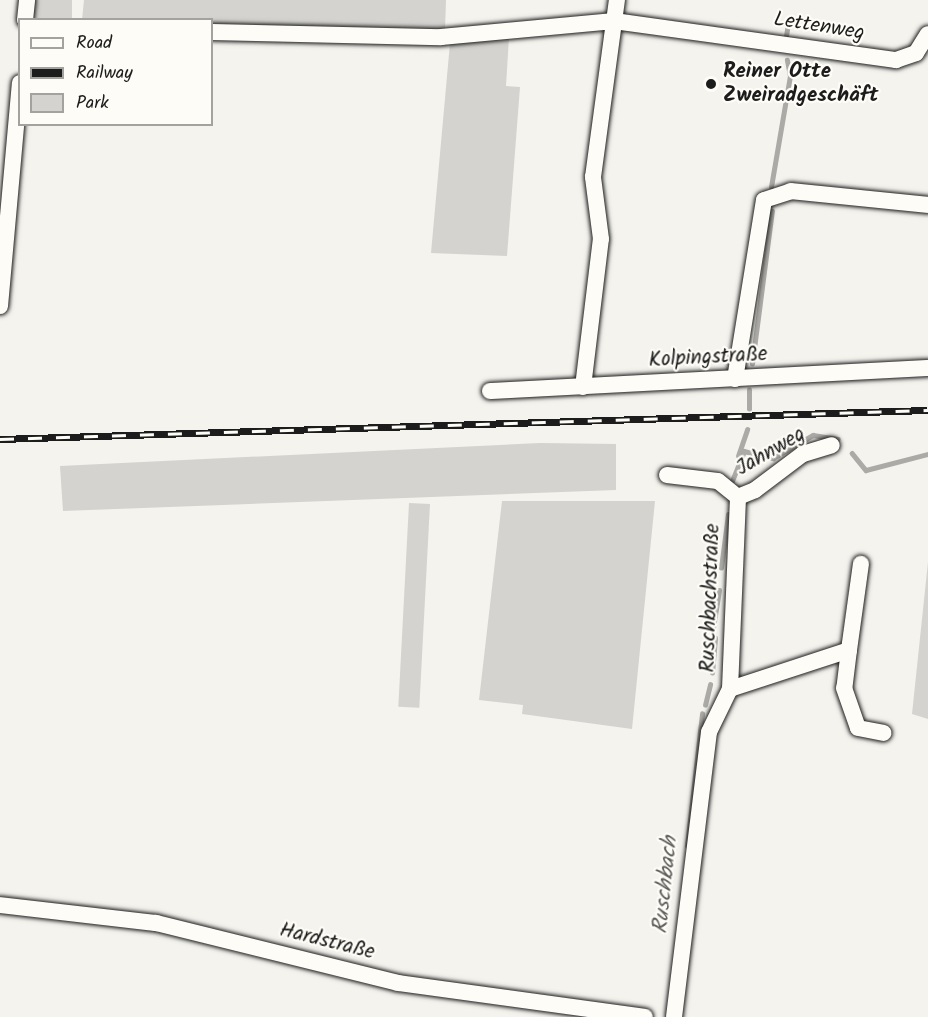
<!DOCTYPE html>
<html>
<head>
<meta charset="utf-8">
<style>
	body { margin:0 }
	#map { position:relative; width:928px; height:1017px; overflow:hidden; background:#f4f3ee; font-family:Kalam,sans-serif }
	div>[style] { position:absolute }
	.green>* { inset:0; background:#d4d3cf; transform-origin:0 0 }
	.stream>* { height:4.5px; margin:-2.25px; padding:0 2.25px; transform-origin:2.25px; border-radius:2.25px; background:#abaaa6 }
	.roads { filter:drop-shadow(0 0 2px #1c1c1c) drop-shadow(0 0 2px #1c1c1c) }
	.minor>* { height:16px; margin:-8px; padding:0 8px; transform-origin:8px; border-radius:8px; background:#fdfcf7 }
	.rail>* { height:7px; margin-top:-3.5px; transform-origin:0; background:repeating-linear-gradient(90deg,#fdfcf7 0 14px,#1c1c1c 0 28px); box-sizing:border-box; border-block:2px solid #1c1c1c }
	.dots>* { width:16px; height:16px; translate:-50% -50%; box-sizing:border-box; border:3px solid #fdfcf7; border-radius:50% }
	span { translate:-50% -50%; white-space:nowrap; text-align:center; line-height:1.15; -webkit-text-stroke:4.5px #fdfcf7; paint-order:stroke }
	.street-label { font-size:21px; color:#1c1c1c }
	.poi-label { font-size:21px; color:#1c1c1c; font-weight:700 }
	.left { translate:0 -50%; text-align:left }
	.water-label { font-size:22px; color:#5c5c5a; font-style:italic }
	.legend { position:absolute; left:18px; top:18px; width:195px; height:108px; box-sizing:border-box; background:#fdfcf7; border:2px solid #a3a29f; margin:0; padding:8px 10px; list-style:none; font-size:18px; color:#1c1c1c }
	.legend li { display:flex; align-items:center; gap:12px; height:30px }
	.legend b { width:30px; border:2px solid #a3a29f }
</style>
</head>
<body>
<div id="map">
	<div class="green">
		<i style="left:34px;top:0;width:38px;height:19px"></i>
		<i style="clip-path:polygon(84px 0,446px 0,445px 30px,82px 20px)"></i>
		<i style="clip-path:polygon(509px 37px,506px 86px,520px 87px,507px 256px,431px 253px,450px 43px)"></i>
		<i style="clip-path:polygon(540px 443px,616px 444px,616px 490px,63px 511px,60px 466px)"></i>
		<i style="clip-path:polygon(502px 501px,655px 501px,632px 729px,522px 714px,523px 705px,479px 700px)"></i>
		<i style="left:409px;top:503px;width:21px;height:204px;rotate:3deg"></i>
		<i style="clip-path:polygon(928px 562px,928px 719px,912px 714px)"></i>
	</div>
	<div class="stream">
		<i style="left:786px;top:36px;width:13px;rotate:-81deg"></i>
		<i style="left:771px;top:187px;width:113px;rotate:-80.3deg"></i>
		<i style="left:790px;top:76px;width:16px;rotate:-101deg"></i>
		<i style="left:752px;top:364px;width:154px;rotate:-82.6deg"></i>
		<i style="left:749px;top:409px;width:19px;rotate:-90deg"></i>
		<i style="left:852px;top:453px;width:22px;rotate:51deg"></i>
		<i style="left:866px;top:470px;width:64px;rotate:-14.5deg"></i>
		<i style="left:738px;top:456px;width:28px;rotate:-71deg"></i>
		<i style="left:732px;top:481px;width:32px;rotate:-68deg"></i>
		<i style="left:744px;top:451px;width:30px;rotate:14deg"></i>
		<i style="left:773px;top:458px;width:46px;rotate:-29.9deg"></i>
		<i style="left:813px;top:435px;width:25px;rotate:9deg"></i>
		<i style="left:721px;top:568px;width:54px;rotate:-82.6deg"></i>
		<i style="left:713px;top:628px;width:38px;rotate:-81deg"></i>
		<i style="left:712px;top:673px;width:35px;rotate:-85deg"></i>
		<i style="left:705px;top:705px;width:21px;rotate:-76deg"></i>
		<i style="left:687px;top:846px;width:133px;rotate:-83.5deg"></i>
	</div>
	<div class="roads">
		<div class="minor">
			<i style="left:25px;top:20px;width:20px;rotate:-84deg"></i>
			<i style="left:212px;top:32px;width:229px;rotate:1.3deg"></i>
			<i style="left:441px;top:37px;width:174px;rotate:-5.3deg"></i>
			<i style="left:614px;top:21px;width:285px;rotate:7.9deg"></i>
			<i style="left:896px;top:60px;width:21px;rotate:-19deg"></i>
			<i style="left:916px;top:53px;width:22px;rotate:-58deg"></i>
			<i style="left:0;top:306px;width:224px;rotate:-84.9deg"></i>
			<i style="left:735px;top:379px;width:181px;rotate:-80.8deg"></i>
			<i style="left:764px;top:200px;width:28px;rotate:-18deg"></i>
			<i style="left:791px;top:191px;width:138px;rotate:5.8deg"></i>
			<i style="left:583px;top:387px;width:149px;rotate:-83.1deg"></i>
			<i style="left:601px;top:239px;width:63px;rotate:-97.4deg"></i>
			<i style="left:593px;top:177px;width:179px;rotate:-82.3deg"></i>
			<i style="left:490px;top:391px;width:439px;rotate:-3deg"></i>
			<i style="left:667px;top:475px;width:51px;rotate:6.7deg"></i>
			<i style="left:718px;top:481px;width:26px;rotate:39deg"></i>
			<i style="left:738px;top:497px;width:18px;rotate:-22deg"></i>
			<i style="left:755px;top:490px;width:60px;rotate:-36.9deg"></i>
			<i style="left:803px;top:454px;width:30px;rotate:-17deg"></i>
			<i style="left:849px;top:650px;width:38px;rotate:97deg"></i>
			<i style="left:844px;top:688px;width:42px;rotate:70.7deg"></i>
			<i style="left:858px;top:728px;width:26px;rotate:11deg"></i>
			<i style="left:730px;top:689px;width:125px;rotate:-18.1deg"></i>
			<i style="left:849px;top:650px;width:87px;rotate:-82.1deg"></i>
			<i style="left:0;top:905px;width:157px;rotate:6.6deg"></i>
			<i style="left:156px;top:923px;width:249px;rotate:13.9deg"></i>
			<i style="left:398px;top:983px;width:249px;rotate:7.8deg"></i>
			<i style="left:674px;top:1017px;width:287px;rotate:-83deg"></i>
			<i style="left:709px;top:732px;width:48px;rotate:-64deg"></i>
			<i style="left:730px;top:689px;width:192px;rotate:-87.6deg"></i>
		</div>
	</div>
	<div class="rail">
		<i style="left:0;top:439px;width:928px;rotate:-1.79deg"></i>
	</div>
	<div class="dots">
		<i style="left:711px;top:84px;background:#1c1c1c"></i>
	</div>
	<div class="street-label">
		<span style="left:819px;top:27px;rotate:9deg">Lettenweg</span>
		<span style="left:708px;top:358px;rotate:-3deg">Kolpingstraße</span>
		<span style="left:771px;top:452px;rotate:-30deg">Jahnweg</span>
		<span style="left:711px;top:598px;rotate:-88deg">Ruschbachstraße</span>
		<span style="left:327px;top:942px;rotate:14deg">Hardstraße</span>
	</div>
	<div class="poi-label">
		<span class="left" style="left:723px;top:84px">Reiner Otte<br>Zweiradgeschäft</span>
	</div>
	<div class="water-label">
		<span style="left:666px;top:885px;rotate:-84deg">Ruschbach</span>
	</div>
	<ul class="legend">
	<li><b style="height:8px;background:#fdfcf7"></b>Road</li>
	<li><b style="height:8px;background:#1c1c1c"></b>Railway</li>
	<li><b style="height:16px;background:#d4d3cf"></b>Park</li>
	</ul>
</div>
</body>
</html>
